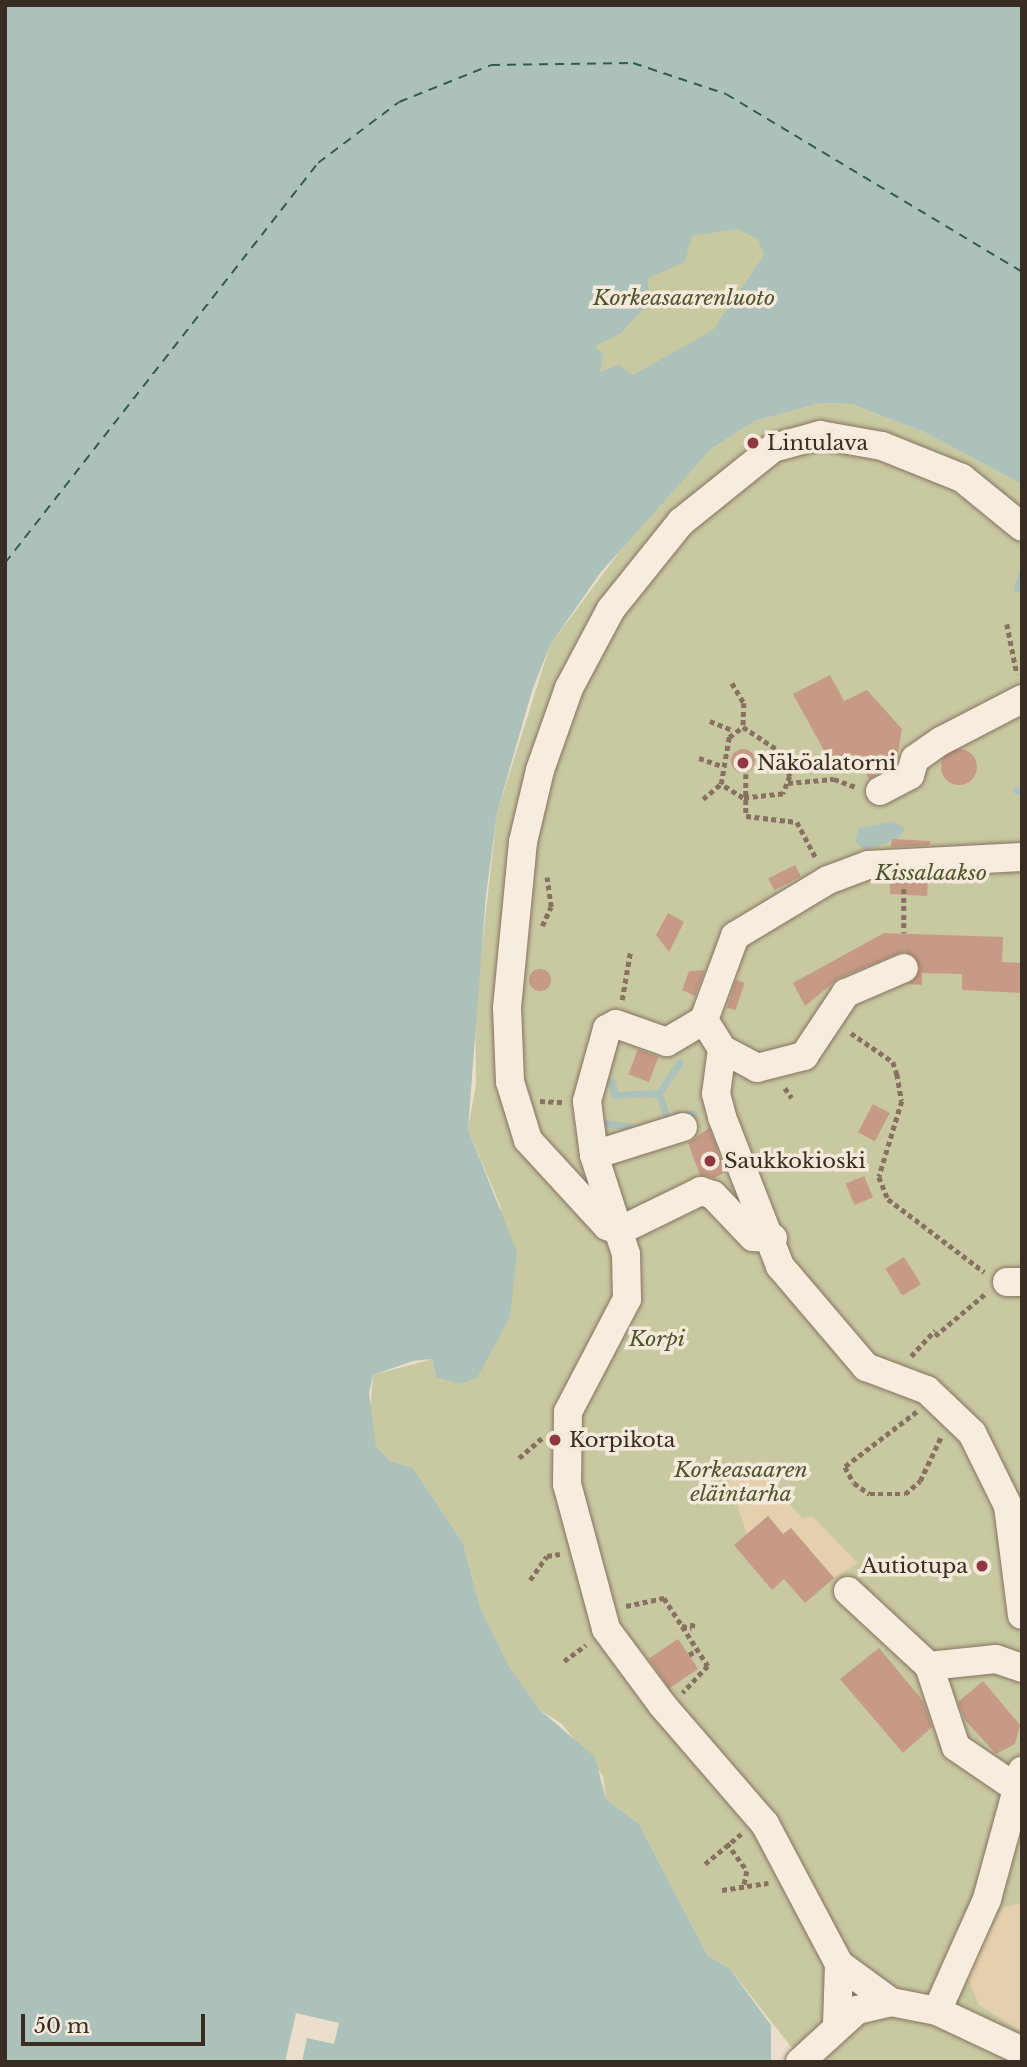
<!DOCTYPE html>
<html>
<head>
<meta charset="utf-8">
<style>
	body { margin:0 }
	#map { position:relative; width:1027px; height:2067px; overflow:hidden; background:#ebdfcc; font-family:"Libre Baskerville",serif }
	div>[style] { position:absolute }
	.green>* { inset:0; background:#c8c9a1 }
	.sand>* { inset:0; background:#e4d0ad }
	.water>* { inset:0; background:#acc1b9 }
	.pier>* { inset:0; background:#ebdfcc }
	.stream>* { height:7px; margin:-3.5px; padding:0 3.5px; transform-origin:3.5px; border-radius:3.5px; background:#acc1b9 }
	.ferry>* { height:2px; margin-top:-1px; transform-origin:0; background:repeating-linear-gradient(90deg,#345852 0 9px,transparent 0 16px) }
	.building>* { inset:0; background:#c69a86; transform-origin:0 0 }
	.round { border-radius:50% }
	.path>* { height:4.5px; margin-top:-2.25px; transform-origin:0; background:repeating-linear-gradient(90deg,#877261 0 5px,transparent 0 8.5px) }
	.roads { filter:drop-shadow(0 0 2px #877261) drop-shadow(0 0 2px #877261) }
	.minor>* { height:28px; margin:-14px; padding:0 14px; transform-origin:14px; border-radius:14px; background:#f7eddf }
	.dots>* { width:19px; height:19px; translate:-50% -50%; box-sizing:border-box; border:4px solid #f3eadb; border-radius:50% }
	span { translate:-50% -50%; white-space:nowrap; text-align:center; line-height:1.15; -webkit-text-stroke:7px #f3eadb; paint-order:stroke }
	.park-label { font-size:21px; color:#4e542c; font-style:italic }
	.poi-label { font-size:21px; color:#392c23 }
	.left { translate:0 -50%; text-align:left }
	.right { translate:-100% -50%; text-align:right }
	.frame { position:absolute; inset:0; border:7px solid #392c23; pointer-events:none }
	.scale { position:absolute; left:21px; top:2014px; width:184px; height:32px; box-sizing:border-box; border:4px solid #392c23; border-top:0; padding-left:9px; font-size:21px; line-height:24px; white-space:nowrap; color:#392c23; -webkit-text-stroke:5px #f3eadb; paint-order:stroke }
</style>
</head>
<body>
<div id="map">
	<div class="green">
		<i style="clip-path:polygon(808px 195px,635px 447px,536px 313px,568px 275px)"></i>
		<i style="clip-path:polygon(821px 403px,851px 404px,924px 432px,1022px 484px,1022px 2062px,803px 2062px,729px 1968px,708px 1956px,639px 1824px,606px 1799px,603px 1776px,562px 1724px,540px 1710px,509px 1666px,480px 1607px,463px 1543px,413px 1468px,390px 1461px,376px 1446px,369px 1425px,373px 1375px,432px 1359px,436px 1377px,501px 1208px,468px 1129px,476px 1084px,475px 1009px,497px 813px,550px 645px,635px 531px,711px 449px,755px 421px)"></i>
	</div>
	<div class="sand">
		<i style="clip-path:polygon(749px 1461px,802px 1518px,813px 1517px,858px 1563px,834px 1578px,791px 1528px,783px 1534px,768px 1516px,747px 1534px,725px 1470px)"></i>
		<i style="clip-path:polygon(1022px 1903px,1022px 2032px,979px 2005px,967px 1977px,1002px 1908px)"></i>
	</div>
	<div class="water">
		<i style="clip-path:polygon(evenodd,5px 5px,1022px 5px,1022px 484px,924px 432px,851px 404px,821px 403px,755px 421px,711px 449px,601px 572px,550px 645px,532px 691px,497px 813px,486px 895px,468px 1129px,517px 1252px,510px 1317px,477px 1378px,459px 1384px,436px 1377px,432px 1359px,413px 1361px,373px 1375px,369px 1393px,376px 1446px,390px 1461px,413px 1468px,463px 1543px,480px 1607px,509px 1666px,540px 1710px,595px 1757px,606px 1799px,639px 1824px,708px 1956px,729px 1968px,771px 2025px,771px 2062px,5px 2062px,5px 5px,737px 229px,758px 239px,764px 255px,713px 330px,633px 375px,619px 365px,600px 372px,603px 354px,595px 346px,621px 333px,649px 303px,648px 278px,685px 262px,692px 236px,737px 229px)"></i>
		<i style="clip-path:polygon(894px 821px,905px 829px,897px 839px,865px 850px,855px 842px,859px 828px)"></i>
	</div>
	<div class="pier">
		<i style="clip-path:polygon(296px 2013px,339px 2023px,334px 2044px,307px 2038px,302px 2062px,285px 2062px)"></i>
	</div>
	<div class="stream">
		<i style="left:1017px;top:589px;width:17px;rotate:-73deg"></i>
		<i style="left:1016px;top:790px;width:6px;rotate:18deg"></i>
		<i style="left:604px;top:1079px;width:9px;rotate:21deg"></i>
		<i style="left:612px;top:1082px;width:13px;rotate:81deg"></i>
		<i style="left:614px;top:1095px;width:45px;rotate:-2.5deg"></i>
		<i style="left:677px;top:1115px;width:16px;rotate:-4deg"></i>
		<i style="left:667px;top:1119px;width:27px;rotate:-107deg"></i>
		<i style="left:659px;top:1093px;width:37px;rotate:-56deg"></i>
		<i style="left:605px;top:1123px;width:24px;rotate:9deg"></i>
	</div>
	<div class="ferry">
		<i style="left:5px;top:563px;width:508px;rotate:-51.96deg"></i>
		<i style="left:318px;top:163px;width:101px;rotate:-37deg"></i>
		<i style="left:399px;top:102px;width:99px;rotate:-21.9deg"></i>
		<i style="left:491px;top:65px;width:142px;rotate:-0.8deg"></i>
		<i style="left:633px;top:63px;width:98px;rotate:18.4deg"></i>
		<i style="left:726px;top:94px;width:345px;rotate:31deg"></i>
	</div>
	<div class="building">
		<i style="clip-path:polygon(830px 675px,844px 701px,867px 690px,902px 729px,896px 764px,869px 779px,856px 754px,833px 767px,793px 694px)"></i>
		<i class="round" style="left:941px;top:749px;width:36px;height:36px"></i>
		<i class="round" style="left:731px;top:749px;width:24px;height:24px"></i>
		<i style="clip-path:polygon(892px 839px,930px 841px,930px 845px,891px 847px)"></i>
		<i style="left:795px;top:865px;width:13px;height:30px;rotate:63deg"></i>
		<i style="clip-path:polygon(928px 879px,927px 896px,890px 894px,890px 880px)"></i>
		<i style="clip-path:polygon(668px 913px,684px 922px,669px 952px,656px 935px)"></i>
		<i style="clip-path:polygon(884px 933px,1003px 937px,1002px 962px,1022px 963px,1022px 993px,962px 990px,962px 974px,922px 973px,922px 985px,908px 984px,920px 969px,905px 951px,839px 978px,805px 1006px,793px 983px)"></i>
		<i class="round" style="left:529px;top:969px;width:22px;height:22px"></i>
		<i style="clip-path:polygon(705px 970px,695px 996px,682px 990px,689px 971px)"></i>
		<i style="left:736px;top:980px;width:9px;height:29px;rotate:18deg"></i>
		<i style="left:638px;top:1049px;width:22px;height:27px;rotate:21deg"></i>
		<i style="left:873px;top:1104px;width:19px;height:32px;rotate:28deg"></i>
		<i style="clip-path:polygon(709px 1128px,726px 1172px,714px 1178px,700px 1175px,688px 1143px)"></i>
		<i style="left:864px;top:1176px;width:23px;height:20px;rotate:67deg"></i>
		<i style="left:904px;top:1257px;width:32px;height:22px;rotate:58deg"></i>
		<i style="clip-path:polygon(768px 1516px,783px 1534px,791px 1528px,834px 1578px,805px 1603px,784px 1579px,772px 1590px,734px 1545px)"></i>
		<i style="left:678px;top:1639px;width:36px;height:35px;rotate:56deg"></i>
		<i style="clip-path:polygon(879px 1648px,923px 1701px,932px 1727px,903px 1753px,840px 1679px)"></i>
		<i style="clip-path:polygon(983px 1681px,1020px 1725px,1015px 1744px,996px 1754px,965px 1720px,958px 1702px)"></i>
	</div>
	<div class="path">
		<i style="left:1007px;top:624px;width:51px;rotate:78.7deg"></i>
		<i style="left:732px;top:683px;width:23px;rotate:59deg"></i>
		<i style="left:744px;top:703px;width:24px;rotate:92deg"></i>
		<i style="left:710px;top:721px;width:24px;rotate:22deg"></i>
		<i style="left:743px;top:727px;width:42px;rotate:33.3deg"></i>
		<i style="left:778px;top:750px;width:29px;rotate:65deg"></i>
		<i style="left:790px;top:776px;width:19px;rotate:111deg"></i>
		<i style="left:783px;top:794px;width:40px;rotate:174.3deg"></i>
		<i style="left:743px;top:798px;width:26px;rotate:-148deg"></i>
		<i style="left:721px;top:784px;width:48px;rotate:-80.3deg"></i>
		<i style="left:729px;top:737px;width:17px;rotate:-36deg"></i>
		<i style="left:699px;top:758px;width:24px;rotate:19deg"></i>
		<i style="left:746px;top:774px;width:42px;rotate:90deg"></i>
		<i style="left:746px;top:816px;width:51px;rotate:6.7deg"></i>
		<i style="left:797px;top:822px;width:41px;rotate:62.2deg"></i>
		<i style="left:788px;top:783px;width:46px;rotate:-5deg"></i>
		<i style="left:834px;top:779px;width:23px;rotate:20deg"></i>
		<i style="left:703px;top:799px;width:23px;rotate:-40deg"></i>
		<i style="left:904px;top:889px;width:44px;rotate:90deg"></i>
		<i style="left:542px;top:926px;width:21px;rotate:-65deg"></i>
		<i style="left:551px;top:907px;width:30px;rotate:-98deg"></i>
		<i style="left:622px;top:1000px;width:48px;rotate:-80.3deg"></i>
		<i style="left:851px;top:1033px;width:51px;rotate:34.6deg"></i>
		<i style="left:893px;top:1062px;width:13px;rotate:72deg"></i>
		<i style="left:897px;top:1074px;width:27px;rotate:80deg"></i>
		<i style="left:902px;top:1101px;width:79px;rotate:106.8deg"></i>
		<i style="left:879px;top:1177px;width:24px;rotate:68deg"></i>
		<i style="left:888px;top:1199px;width:121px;rotate:37.2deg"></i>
		<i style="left:785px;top:1088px;width:12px;rotate:55deg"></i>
		<i style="left:540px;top:1101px;width:22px;rotate:3deg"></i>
		<i style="left:935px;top:1336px;width:65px;rotate:-40deg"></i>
		<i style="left:911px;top:1356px;width:35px;rotate:-47deg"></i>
		<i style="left:917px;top:1412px;width:91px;rotate:142.6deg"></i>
		<i style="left:845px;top:1467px;width:18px;rotate:61deg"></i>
		<i style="left:854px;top:1483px;width:19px;rotate:35deg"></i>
		<i style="left:870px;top:1494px;width:35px"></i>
		<i style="left:905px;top:1494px;width:20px;rotate:-41deg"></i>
		<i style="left:920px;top:1481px;width:49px;rotate:-64.5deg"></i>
		<i style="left:519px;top:1458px;width:30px;rotate:-41deg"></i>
		<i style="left:530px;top:1580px;width:29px;rotate:-55deg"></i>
		<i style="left:547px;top:1556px;width:13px;rotate:-9deg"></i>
		<i style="left:626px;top:1606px;width:39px;rotate:-12deg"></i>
		<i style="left:664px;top:1598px;width:81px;rotate:57.1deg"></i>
		<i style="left:708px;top:1666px;width:37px;rotate:133deg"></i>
		<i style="left:682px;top:1626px;width:10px;rotate:11deg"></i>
		<i style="left:692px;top:1628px;width:7px;rotate:-82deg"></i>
		<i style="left:689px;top:1655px;width:9px;rotate:-32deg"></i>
		<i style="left:564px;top:1661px;width:27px;rotate:-36deg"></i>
		<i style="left:727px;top:1843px;width:34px;rotate:54deg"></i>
		<i style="left:747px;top:1871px;width:16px;rotate:101deg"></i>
		<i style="left:705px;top:1864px;width:47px;rotate:-39.8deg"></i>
		<i style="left:722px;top:1890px;width:47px;rotate:-8.7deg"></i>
	</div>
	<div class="roads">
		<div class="minor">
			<i style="left:880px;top:791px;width:34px;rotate:-28deg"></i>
			<i style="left:910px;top:775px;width:17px;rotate:-73deg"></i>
			<i style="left:915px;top:759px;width:32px;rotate:-35deg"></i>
			<i style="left:941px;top:741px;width:91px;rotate:-27.4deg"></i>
			<i style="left:1022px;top:857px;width:154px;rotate:177deg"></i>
			<i style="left:868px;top:865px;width:43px;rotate:159.4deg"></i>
			<i style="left:828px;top:880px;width:109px;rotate:148.9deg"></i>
			<i style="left:735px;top:936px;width:90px;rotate:110.3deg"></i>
			<i style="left:704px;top:1020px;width:34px;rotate:58deg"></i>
			<i style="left:722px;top:1049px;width:45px;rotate:97.6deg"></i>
			<i style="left:716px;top:1094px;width:24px;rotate:75deg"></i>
			<i style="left:722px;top:1117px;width:160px;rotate:68.7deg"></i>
			<i style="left:780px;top:1266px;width:133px;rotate:49.6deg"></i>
			<i style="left:866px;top:1367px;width:65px;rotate:20.7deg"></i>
			<i style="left:927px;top:1390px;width:62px;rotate:43.7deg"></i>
			<i style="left:972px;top:1433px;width:81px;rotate:63.7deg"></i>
			<i style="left:1008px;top:1506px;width:110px;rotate:82.7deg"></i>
			<i style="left:722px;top:1049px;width:40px;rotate:28deg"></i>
			<i style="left:757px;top:1068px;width:49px;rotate:-14.3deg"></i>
			<i style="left:804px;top:1056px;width:76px;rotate:-56.3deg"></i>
			<i style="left:846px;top:993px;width:63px;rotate:-23.3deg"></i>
			<i style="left:683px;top:1127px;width:93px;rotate:162.5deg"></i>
			<i style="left:594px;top:1155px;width:104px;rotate:72.1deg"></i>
			<i style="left:626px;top:1254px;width:45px;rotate:88.7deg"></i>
			<i style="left:627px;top:1299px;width:127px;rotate:117.6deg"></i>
			<i style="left:568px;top:1412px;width:72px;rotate:90.8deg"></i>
			<i style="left:567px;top:1484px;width:150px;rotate:74.9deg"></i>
			<i style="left:606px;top:1629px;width:96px;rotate:53.5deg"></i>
			<i style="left:663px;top:1706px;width:156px;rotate:49.2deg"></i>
			<i style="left:765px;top:1824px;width:158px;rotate:62.1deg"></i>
			<i style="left:839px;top:1964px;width:64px;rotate:36.2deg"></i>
			<i style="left:891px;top:2002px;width:47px;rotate:11.1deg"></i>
			<i style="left:937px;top:2011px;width:94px;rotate:25.2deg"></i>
			<i style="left:594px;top:1155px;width:54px;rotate:-97.4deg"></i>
			<i style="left:587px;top:1101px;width:75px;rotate:-74.5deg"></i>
			<i style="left:607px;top:1029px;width:10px;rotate:-29deg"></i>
			<i style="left:616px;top:1024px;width:54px;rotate:19.4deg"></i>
			<i style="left:667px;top:1042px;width:43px;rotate:-30.7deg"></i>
			<i style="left:773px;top:1238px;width:20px;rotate:-177deg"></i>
			<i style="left:753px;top:1237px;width:58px;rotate:-133.6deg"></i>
			<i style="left:713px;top:1195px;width:13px;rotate:-162deg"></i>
			<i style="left:701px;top:1191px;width:91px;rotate:154deg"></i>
			<i style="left:619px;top:1231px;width:13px;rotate:-157deg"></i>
			<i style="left:607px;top:1226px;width:117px;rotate:-132.6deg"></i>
			<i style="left:528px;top:1140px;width:61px;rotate:-107.2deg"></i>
			<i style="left:510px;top:1082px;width:74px;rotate:-92.3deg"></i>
			<i style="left:507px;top:1008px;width:167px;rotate:-84.5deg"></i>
			<i style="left:523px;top:842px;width:74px;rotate:-76.7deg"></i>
			<i style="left:540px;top:770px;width:87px;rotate:-70.5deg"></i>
			<i style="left:569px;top:688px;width:89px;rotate:-62deg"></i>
			<i style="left:611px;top:609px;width:112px;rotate:-51.2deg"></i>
			<i style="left:681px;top:522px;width:118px;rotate:-38.8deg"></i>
			<i style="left:773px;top:448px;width:49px;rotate:-15.5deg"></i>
			<i style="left:820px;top:435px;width:63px;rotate:10.1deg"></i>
			<i style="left:882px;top:446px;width:86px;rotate:21.8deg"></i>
			<i style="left:962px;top:478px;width:77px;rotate:39.2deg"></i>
			<i style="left:1007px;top:1282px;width:15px"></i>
			<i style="left:848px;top:1591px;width:110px;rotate:42.8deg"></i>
			<i style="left:929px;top:1666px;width:67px;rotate:-6deg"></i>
			<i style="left:996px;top:1659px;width:28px;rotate:19deg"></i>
			<i style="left:929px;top:1666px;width:85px;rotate:71.6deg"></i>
			<i style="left:956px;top:1747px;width:75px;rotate:34.1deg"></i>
			<i style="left:937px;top:2011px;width:123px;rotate:-65.9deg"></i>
			<i style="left:987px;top:1899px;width:133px;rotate:-74.7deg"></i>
			<i style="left:837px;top:2025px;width:61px;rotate:-88.1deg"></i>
			<i style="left:800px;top:2062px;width:77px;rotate:-42.4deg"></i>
			<i style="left:857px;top:2010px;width:35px;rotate:-13deg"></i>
		</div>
	</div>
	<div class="dots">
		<i style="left:753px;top:443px;background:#913740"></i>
		<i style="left:743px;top:763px;background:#913740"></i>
		<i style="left:710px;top:1161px;background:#913740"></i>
		<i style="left:555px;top:1440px;background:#913740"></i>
		<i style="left:982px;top:1566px;background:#913740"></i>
	</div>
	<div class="park-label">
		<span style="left:684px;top:298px">Korkeasaarenluoto</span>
		<span style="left:931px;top:873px">Kissalaakso</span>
		<span style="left:657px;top:1339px">Korpi</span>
		<span style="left:741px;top:1482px">Korkeasaaren<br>eläintarha</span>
	</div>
	<div class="poi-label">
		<span class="left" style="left:767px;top:443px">Lintulava</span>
		<span class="left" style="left:757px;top:763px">Näköalatorni</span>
		<span class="left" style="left:724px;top:1161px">Saukkokioski</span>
		<span class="left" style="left:569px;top:1440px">Korpikota</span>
		<span class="right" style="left:968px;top:1566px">Autiotupa</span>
	</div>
	<div class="frame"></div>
	<div class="scale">50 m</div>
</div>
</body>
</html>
